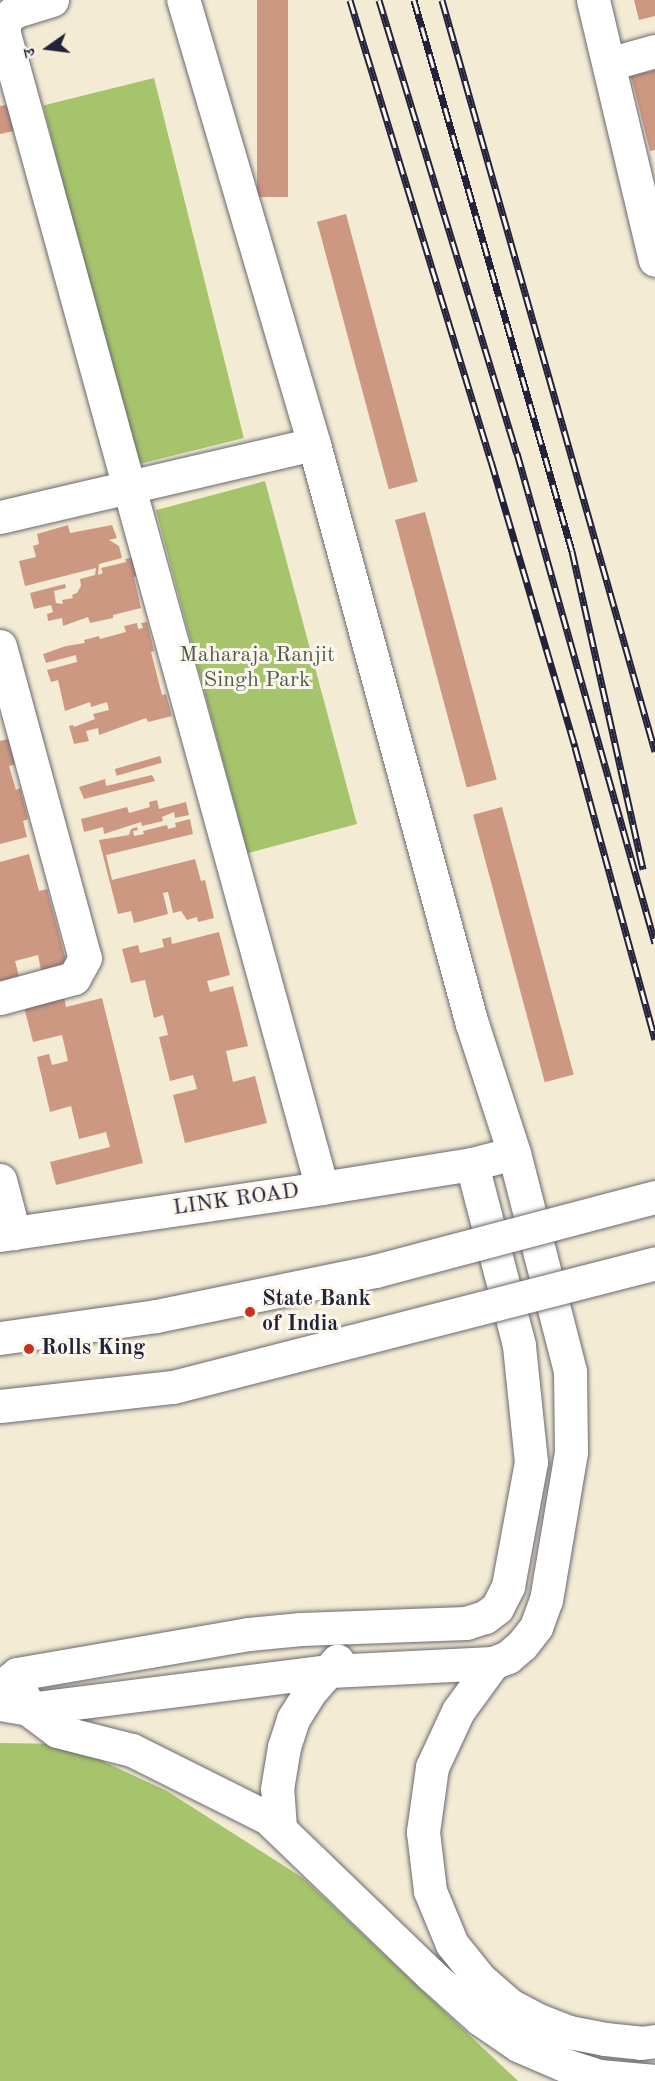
<!DOCTYPE html>
<html>
<head>
<meta charset="utf-8">
<style>
	body { margin:0 }
	#map { position:relative; width:655px; height:2081px; overflow:hidden; background:#f3ebd4; font-family:"Old Standard TT","Noto Serif Devanagari",serif }
	div>[style] { position:absolute }
	.green>* { inset:0; background:#a6c46c; transform-origin:0 0 }
	.building>* { inset:0; background:#cd9882; transform-origin:0 0 }
	.roads { filter:drop-shadow(0 0 2px #6b6871) drop-shadow(0 0 2px #6b6871) }
	.street>* { height:33px; margin:-16.5px; padding:0 16.5px; transform-origin:16.5px; border-radius:16.5px; background:#fff }
	.secondary>* { height:33px; margin:-16.5px; padding:0 16.5px; transform-origin:16.5px; border-radius:16.5px; background:#fff }
	.rail>* { height:7px; margin-top:-3.5px; transform-origin:0; background:repeating-linear-gradient(90deg,#fbf7ec 0 14px,#22223b 0 28px); box-sizing:border-box; border-block:2px solid #22223b }
	.bridges { filter:drop-shadow(0 0 2px #6b6871) drop-shadow(0 0 2px #6b6871) }
	.secondary-bridge>* { height:33px; margin:-16.5px; padding:0 16.5px; transform-origin:16.5px; border-radius:16.5px; background:#fff }
	.dots>* { width:16px; height:16px; translate:-50% -50%; box-sizing:border-box; border:3px solid #fbf7ec; border-radius:50% }
	span { translate:-50% -50%; white-space:nowrap; text-align:center; line-height:1.15; -webkit-text-stroke:6px #fbf7ec; paint-order:stroke }
	.park-label { font-size:22px; color:#505b4c }
	.street-label { font-size:22px; color:#22223b }
	.poi-label { font-size:22px; color:#22223b; font-weight:700 }
	.left { translate:0 -50%; text-align:left }
	.north { position:absolute; left:18px; top:18px; width:60px; height:60px; -webkit-text-stroke:4px #fbf7ec; paint-order:stroke; rotate:256deg; font-size:16px; font-weight:700; line-height:24px; text-align:center; color:#22223b }
	.north::after { content:''; display:block; margin:auto; width:21px; height:27px; background:#22223b; clip-path:polygon(50% 0,100% 100%,50% 72%,0 100%) }
</style>
</head>
<body>
<div id="map">
	<div class="green">
		<i style="left:154px;top:78px;width:371px;height:114px;rotate:76deg"></i>
		<i style="left:265px;top:481px;width:355px;height:113px;rotate:75deg"></i>
		<i style="clip-path:polygon(0 1743px,66px 1744px,167px 1791px,303px 1878px,518px 2081px,0 2081px)"></i>
	</div>
	<div class="building">
		<i style="left:257px;top:0;width:31px;height:197px"></i>
		<i style="clip-path:polygon(634px 0,655px 0,655px 16px,639px 20px)"></i>
		<i style="clip-path:polygon(655px 70px,655px 150px,650px 151px,631px 76px)"></i>
		<i style="clip-path:polygon(11px 104px,18px 130px,0 134px,0 106px)"></i>
		<i style="left:346px;top:214px;width:277px;height:30px;rotate:75deg"></i>
		<i style="left:425px;top:512px;width:277px;height:31px;rotate:75deg"></i>
		<i style="clip-path:polygon(68px 525px,70px 533px,112px 525px,117px 538px,109px 540px,119px 546px,122px 558px,99px 564px,98px 575px,103px 573px,101px 568px,126px 562px,125px 559px,135px 557px,137px 576px,134px 577px,141px 608px,113px 615px,113px 618px,90px 623px,88px 617px,63px 626px,62px 618px,48px 621px,47px 614px,53px 612px,51px 605px,34px 609px,30px 593px,65px 584px,66px 588px,54px 591px,56px 603px,63px 604px,62px 600px,73px 598px,72px 595px,77px 593px,81px 586px,80px 579px,95px 575px,96px 568px,25px 586px,19px 561px,36px 557px,33px 546px,39px 544px,37px 534px)"></i>
		<i style="clip-path:polygon(147px 622px,154px 651px,151px 652px,162px 695px,166px 694px,172px 716px,148px 722px,146px 718px,99px 735px,98px 728px,86px 731px,89px 741px,74px 744px,69px 726px,73px 725px,74px 727px,95px 719px,93px 714px,109px 710px,107px 702px,91px 707px,90px 702px,65px 711px,58px 680px,51px 682px,47px 670px,77px 662px,76px 655px,46px 663px,43px 654px,66px 646px,85px 643px,84px 640px,99px 636px,100px 639px,126px 632px,124px 626px,137px 623px,138px 629px,143px 628px,141px 623px)"></i>
		<i style="clip-path:polygon(12px 738px,19px 763px,9px 766px,16px 790px,20px 788px,28px 819px,23px 821px,27px 837px,0 844px,0 741px)"></i>
		<i style="left:160px;top:756px;width:7px;height:47px;rotate:74deg"></i>
		<i style="clip-path:polygon(152px 775px,155px 781px,84px 799px,79px 787px,105px 779px,106px 786px)"></i>
		<i style="clip-path:polygon(157px 800px,159px 809px,186px 802px,189px 815px,175px 818px,174px 812px,162px 817px,163px 821px,142px 826px,141px 822px,104px 834px,103px 827px,84px 832px,81px 819px,127px 807px,129px 813px,150px 807px,149px 802px)"></i>
		<i style="left:502px;top:807px;width:277px;height:30px;rotate:75deg"></i>
		<i style="clip-path:polygon(190px 819px,193px 834px,106px 855px,112px 880px,195px 859px,201px 881px,205px 880px,214px 918px,198px 922px,197px 917px,187px 920px,181px 911px,173px 913px,168px 892px,163px 893px,168px 914px,134px 923px,131px 911px,118px 914px,99px 840px,129px 835px,131px 829px,137px 827px,138px 830px,133px 831px,134px 836px,144px 834px,143px 831px,167px 825px,168px 829px,176px 827px,175px 823px)"></i>
		<i style="clip-path:polygon(29px 854px,39px 891px,47px 889px,67px 964px,41px 970px,38px 955px,15px 961px,19px 976px,0 981px,0 862px)"></i>
		<i style="clip-path:polygon(219px 932px,230px 975px,207px 981px,210px 992px,233px 986px,248px 1046px,226px 1051px,233px 1082px,255px 1076px,267px 1123px,185px 1143px,173px 1095px,197px 1089px,193px 1075px,170px 1081px,159px 1037px,168px 1035px,163px 1015px,154px 1018px,145px 980px,131px 983px,122px 949px,138px 945px,140px 953px,164px 947px,162px 939px,171px 937px,172px 944px)"></i>
		<i style="clip-path:polygon(64px 997px,66px 1007px,102px 998px,143px 1163px,56px 1185px,50px 1162px,110px 1147px,106px 1132px,79px 1139px,71px 1106px,50px 1112px,37px 1057px,49px 1054px,52px 1065px,68px 1061px,62px 1035px,33px 1042px,24px 1007px)"></i>
	</div>
	<div class="roads">
		<div class="street">
			<i style="left:52px;top:0;width:39px;rotate:163deg"></i>
			<i style="left:15px;top:11px;width:12px;rotate:138deg"></i>
			<i style="left:6px;top:19px;width:11px;rotate:105deg"></i>
			<i style="left:3px;top:30px;width:1201px;rotate:74.6deg"></i>
			<i style="left:609px;top:64px;width:48px;rotate:-15.8deg"></i>
			<i style="left:0;top:517px;width:322px;rotate:-13.1deg"></i>
			<i style="left:0;top:646px;width:323px;rotate:74.8deg"></i>
			<i style="left:85px;top:958px;width:23px;rotate:119deg"></i>
			<i style="left:74px;top:978px;width:77px;rotate:164.9deg"></i>
			<i style="left:0;top:1180px;width:55px;rotate:75.2deg"></i>
			<i style="left:0;top:1235px;width:325px;rotate:-8.3deg"></i>
			<i style="left:322px;top:1188px;width:152px;rotate:-9.1deg"></i>
			<i style="left:472px;top:1164px;width:43px;rotate:-14.7deg"></i>
			<i style="left:514px;top:1153px;width:136px;rotate:-108deg"></i>
			<i style="left:472px;top:1024px;width:601px;rotate:-105.24deg"></i>
			<i style="left:314px;top:444px;width:463px;rotate:-106.4deg"></i>
		</div>
		<div class="secondary">
			<i style="left:593px;top:0;width:267px;rotate:76.6deg"></i>
			<i style="left:493px;top:1663px;width:59px;rotate:126.1deg"></i>
			<i style="left:458px;top:1711px;width:62px;rotate:114.9deg"></i>
			<i style="left:432px;top:1767px;width:66px;rotate:97.9deg"></i>
			<i style="left:423px;top:1832px;width:59px;rotate:83.2deg"></i>
			<i style="left:430px;top:1891px;width:57px;rotate:67.5deg"></i>
			<i style="left:452px;top:1944px;width:45px;rotate:51.3deg"></i>
			<i style="left:480px;top:1979px;width:40px;rotate:41deg"></i>
			<i style="left:510px;top:2005px;width:32px;rotate:28deg"></i>
			<i style="left:538px;top:2020px;width:33px;rotate:21deg"></i>
			<i style="left:569px;top:2032px;width:37px;rotate:11deg"></i>
			<i style="left:605px;top:2039px;width:36px;rotate:6deg"></i>
			<i style="left:641px;top:2043px;width:14px;rotate:-8deg"></i>
			<i style="left:0;top:1688px;width:22px;rotate:-39deg"></i>
			<i style="left:17px;top:1674px;width:235px;rotate:-9.8deg"></i>
			<i style="left:249px;top:1634px;width:52px;rotate:-5.5deg"></i>
			<i style="left:301px;top:1629px;width:165px;rotate:-2.1deg"></i>
			<i style="left:466px;top:1623px;width:20px;rotate:-18deg"></i>
			<i style="left:485px;top:1617px;width:15px;rotate:-37deg"></i>
			<i style="left:497px;top:1608px;width:25px;rotate:-63deg"></i>
			<i style="left:508px;top:1586px;width:126px;rotate:-79.5deg"></i>
			<i style="left:531px;top:1462px;width:118px;rotate:-95.9deg"></i>
			<i style="left:519px;top:1345px;width:187px;rotate:-104.6deg"></i>
			<i style="left:24px;top:1697px;width:13px;rotate:72deg"></i>
			<i style="left:28px;top:1709px;width:36px;rotate:37deg"></i>
			<i style="left:57px;top:1731px;width:77px;rotate:14.2deg"></i>
			<i style="left:132px;top:1750px;width:152px;rotate:26.6deg"></i>
			<i style="left:268px;top:1818px;width:225px;rotate:43.9deg"></i>
			<i style="left:430px;top:1974px;width:67px;rotate:42deg"></i>
			<i style="left:480px;top:2019px;width:46px;rotate:34.4deg"></i>
			<i style="left:518px;top:2045px;width:48px;rotate:23.4deg"></i>
			<i style="left:562px;top:2064px;width:39px;rotate:18deg"></i>
			<i style="left:599px;top:2076px;width:56px;rotate:5.1deg"></i>
			<i style="left:0;top:1704px;width:28px;rotate:10deg"></i>
			<i style="left:28px;top:1709px;width:304px;rotate:-7.2deg"></i>
			<i style="left:330px;top:1671px;width:163px;rotate:-2.8deg"></i>
			<i style="left:493px;top:1663px;width:16px;rotate:-22deg"></i>
			<i style="left:508px;top:1657px;width:18px;rotate:-41deg"></i>
			<i style="left:522px;top:1645px;width:23px;rotate:-52deg"></i>
			<i style="left:536px;top:1627px;width:29px;rotate:-70deg"></i>
			<i style="left:546px;top:1600px;width:150px;rotate:-80.4deg"></i>
			<i style="left:571px;top:1452px;width:81px;rotate:-90.7deg"></i>
			<i style="left:570px;top:1371px;width:225px;rotate:-104.4deg"></i>
			<i style="left:280px;top:1828px;width:39px;rotate:-94deg"></i>
			<i style="left:277px;top:1789px;width:43px;rotate:-80.5deg"></i>
			<i style="left:284px;top:1747px;width:29px;rotate:-72deg"></i>
			<i style="left:293px;top:1719px;width:31px;rotate:-58deg"></i>
			<i style="left:309px;top:1693px;width:43px;rotate:-48.8deg"></i>
		</div>
	</div>
	<div class="rail">
		<i style="left:350px;top:0;width:482px;rotate:73deg"></i>
		<i style="left:491px;top:461px;width:298px;rotate:73.6deg"></i>
		<i style="left:575px;top:747px;width:303px;rotate:74.7deg"></i>
		<i style="left:379px;top:0;width:474px;rotate:73.1deg"></i>
		<i style="left:517px;top:453px;width:509px;rotate:74.27deg"></i>
		<i style="left:414px;top:0;width:573px;rotate:74deg"></i>
		<i style="left:572px;top:551px;width:326px;rotate:77.4deg"></i>
		<i style="left:442px;top:0;width:781px;rotate:74.17deg"></i>
	</div>
	<div class="bridges">
		<div class="secondary-bridge">
			<i style="left:0;top:1338px;width:158px;rotate:-8deg"></i>
			<i style="left:156px;top:1316px;width:224px;rotate:-11.6deg"></i>
			<i style="left:375px;top:1271px;width:290px;rotate:-14.8deg"></i>
			<i style="left:0;top:1406px;width:174px;rotate:-6.3deg"></i>
			<i style="left:173px;top:1387px;width:498px;rotate:-14.4deg"></i>
		</div>
	</div>
	<div class="dots">
		<i style="left:250px;top:1312px;background:#c8321e"></i>
		<i style="left:29px;top:1349px;background:#c8321e"></i>
	</div>
	<div class="park-label">
		<span style="left:257px;top:668px">Maharaja Ranjit<br>Singh Park</span>
	</div>
	<div class="street-label">
		<span style="left:236px;top:1200px;rotate:-8deg">LINK ROAD</span>
	</div>
	<div class="poi-label">
		<span class="left" style="left:262px;top:1312px">State Bank<br>of India</span>
		<span class="left" style="left:41px;top:1349px">Rolls King</span>
	</div>
	<div class="north">उ</div>
</div>
</body>
</html>
